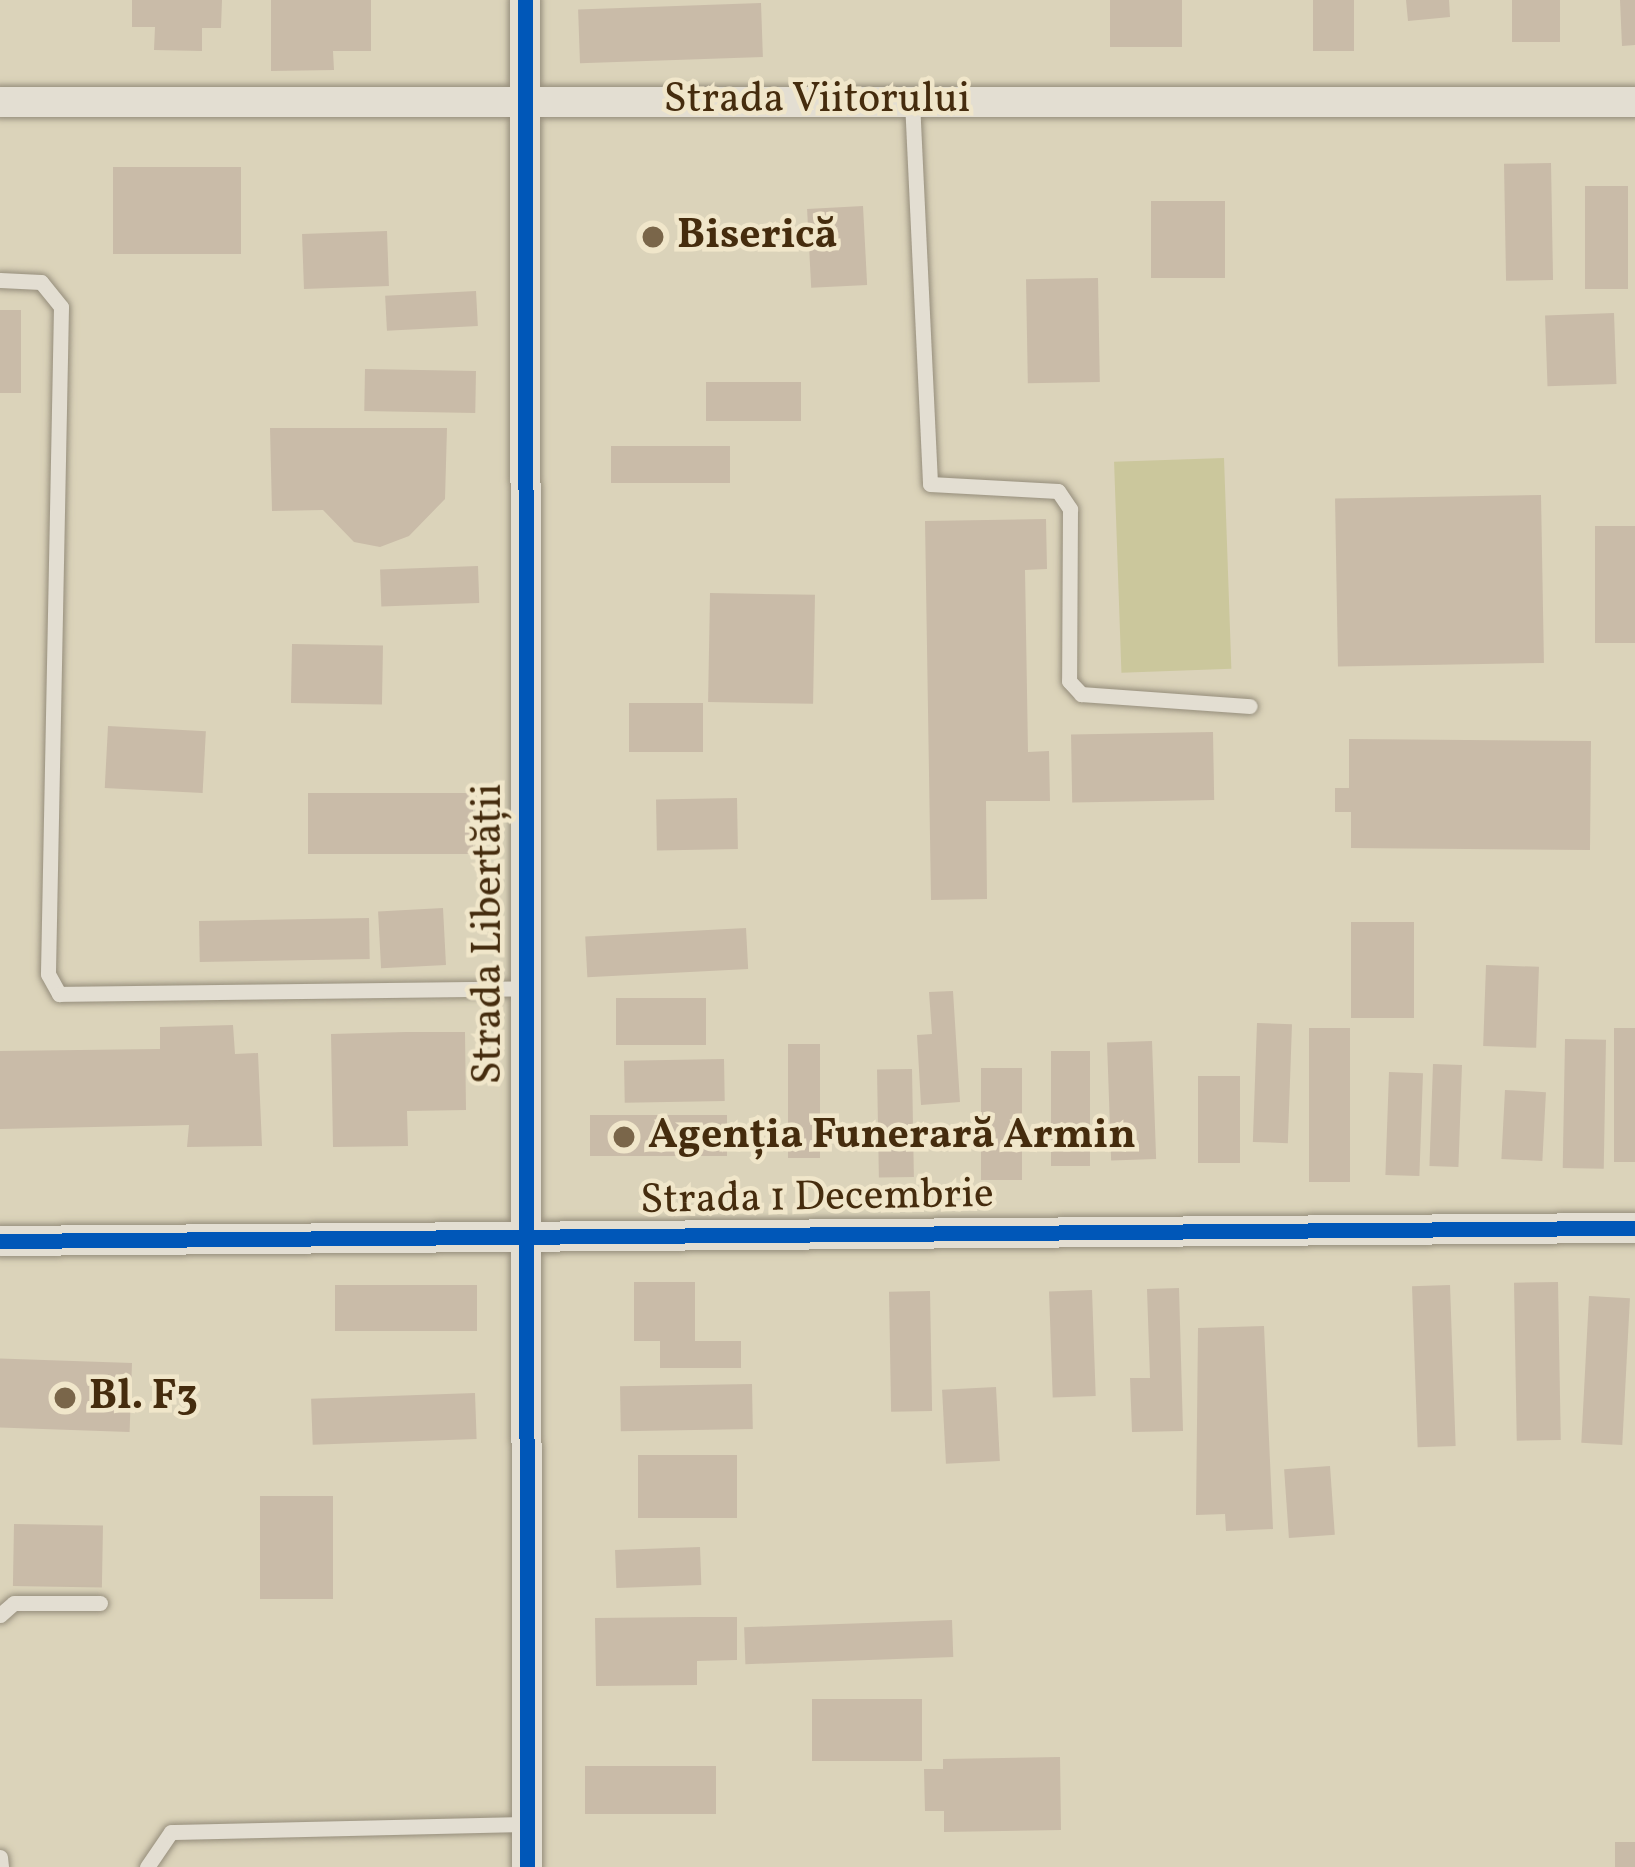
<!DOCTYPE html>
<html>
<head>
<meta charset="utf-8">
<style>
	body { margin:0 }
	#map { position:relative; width:1635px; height:1867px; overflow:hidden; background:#dbd3ba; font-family:Vollkorn,serif }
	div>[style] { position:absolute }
	.green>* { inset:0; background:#cbc79c; transform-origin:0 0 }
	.building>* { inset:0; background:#c9bba8; transform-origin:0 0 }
	.roads { filter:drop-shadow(0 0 3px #958d7b) drop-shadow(0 0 3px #958d7b) }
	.service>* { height:15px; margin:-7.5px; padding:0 7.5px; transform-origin:7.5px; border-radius:7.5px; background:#e3ded2 }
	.minor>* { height:30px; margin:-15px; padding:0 15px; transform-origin:15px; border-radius:15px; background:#e3ded2 }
	.cycleway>* { height:15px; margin:-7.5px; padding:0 7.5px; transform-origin:7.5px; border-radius:7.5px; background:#0057b8 }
	.dots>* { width:33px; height:33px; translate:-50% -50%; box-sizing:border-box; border:6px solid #f0e6ca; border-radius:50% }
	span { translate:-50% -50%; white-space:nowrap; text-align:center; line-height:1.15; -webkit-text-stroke:9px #f0e6ca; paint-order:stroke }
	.street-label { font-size:42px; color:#452c0e }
	.poi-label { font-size:42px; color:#452c0e; font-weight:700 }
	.left { translate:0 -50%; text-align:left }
</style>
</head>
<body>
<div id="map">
	<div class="green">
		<i style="left:1224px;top:458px;width:211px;height:110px;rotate:88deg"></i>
	</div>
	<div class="building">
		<i style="clip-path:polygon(132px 0,222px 0,221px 28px,202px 28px,202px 51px,154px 50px,155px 27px,132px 27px)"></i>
		<i style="clip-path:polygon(271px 0,371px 0,371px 51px,333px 51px,334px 70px,271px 71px)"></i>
		<i style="left:1110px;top:0;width:72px;height:47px"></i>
		<i style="left:1313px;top:0;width:41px;height:51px"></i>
		<i style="clip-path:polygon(1406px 0,1449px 0,1450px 17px,1408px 21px)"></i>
		<i style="left:1512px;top:0;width:48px;height:42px"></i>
		<i style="clip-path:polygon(1620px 0,1635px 0,1635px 45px,1622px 46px)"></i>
		<i style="left:761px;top:3px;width:54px;height:183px;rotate:88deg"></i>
		<i style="left:1551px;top:163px;width:117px;height:47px;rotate:89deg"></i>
		<i style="left:241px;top:167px;width:87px;height:128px;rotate:90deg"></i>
		<i style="left:1585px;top:186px;width:43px;height:103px"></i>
		<i style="left:1151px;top:201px;width:74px;height:77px"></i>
		<i style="left:863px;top:206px;width:79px;height:56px;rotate:87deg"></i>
		<i style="left:387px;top:231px;width:55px;height:85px;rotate:88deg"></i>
		<i style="left:1098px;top:278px;width:104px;height:72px;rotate:89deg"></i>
		<i style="left:476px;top:291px;width:35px;height:91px;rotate:87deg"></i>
		<i style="left:0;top:310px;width:21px;height:83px"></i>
		<i style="left:1614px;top:313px;width:71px;height:69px;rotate:88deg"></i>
		<i style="left:365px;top:369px;width:111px;height:42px;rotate:1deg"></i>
		<i style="left:706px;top:382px;width:95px;height:39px"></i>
		<i style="clip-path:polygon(270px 428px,447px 428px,445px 499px,409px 536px,380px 547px,354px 542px,323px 510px,272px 511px)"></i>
		<i style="left:611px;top:446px;width:119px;height:37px"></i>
		<i style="left:1541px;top:495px;width:168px;height:206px;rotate:89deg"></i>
		<i style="clip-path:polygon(1046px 519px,1047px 569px,1025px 570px,1028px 752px,1049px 751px,1050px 801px,986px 801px,987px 899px,931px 900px,925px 521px)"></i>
		<i style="left:1635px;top:526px;width:117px;height:40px;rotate:90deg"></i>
		<i style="left:478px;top:566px;width:37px;height:98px;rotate:88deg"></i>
		<i style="left:710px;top:593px;width:105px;height:109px;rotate:1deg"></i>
		<i style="left:292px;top:644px;width:91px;height:59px;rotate:1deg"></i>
		<i style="left:703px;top:703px;width:49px;height:74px;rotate:90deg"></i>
		<i style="left:108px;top:726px;width:98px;height:62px;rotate:3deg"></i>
		<i style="left:1213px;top:732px;width:68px;height:142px;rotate:89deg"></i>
		<i style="clip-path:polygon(1349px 739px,1591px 741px,1590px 850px,1351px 848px,1351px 812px,1335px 812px,1335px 788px,1349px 788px)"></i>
		<i style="left:473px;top:793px;width:61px;height:165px;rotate:90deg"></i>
		<i style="left:737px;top:798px;width:51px;height:81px;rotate:89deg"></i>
		<i style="left:443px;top:908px;width:57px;height:65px;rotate:87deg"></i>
		<i style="left:369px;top:918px;width:41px;height:170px;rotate:89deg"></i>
		<i style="left:1351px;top:922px;width:63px;height:96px"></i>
		<i style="left:746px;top:928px;width:41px;height:161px;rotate:87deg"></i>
		<i style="left:1486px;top:965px;width:53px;height:81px;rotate:2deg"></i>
		<i style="clip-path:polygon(953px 991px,960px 1102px,921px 1105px,917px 1035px,932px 1034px,929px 992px)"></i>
		<i style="left:616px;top:998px;width:90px;height:47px"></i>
		<i style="left:1257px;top:1023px;width:35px;height:119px;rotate:2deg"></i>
		<i style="clip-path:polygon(233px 1025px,235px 1054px,258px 1053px,262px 1146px,187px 1147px,189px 1125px,0 1129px,0 1051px,160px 1049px,160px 1027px)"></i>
		<i style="left:1350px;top:1028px;width:154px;height:41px;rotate:90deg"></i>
		<i style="left:1614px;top:1028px;width:21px;height:134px"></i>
		<i style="clip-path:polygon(406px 1032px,465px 1032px,466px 1110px,407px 1111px,408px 1146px,333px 1147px,331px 1034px)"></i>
		<i style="left:1565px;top:1039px;width:41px;height:129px;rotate:1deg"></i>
		<i style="left:1152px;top:1041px;width:118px;height:45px;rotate:88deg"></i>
		<i style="left:788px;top:1044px;width:32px;height:114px"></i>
		<i style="left:1051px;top:1051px;width:39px;height:115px"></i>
		<i style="left:724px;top:1059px;width:42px;height:100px;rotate:89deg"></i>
		<i style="left:1433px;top:1064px;width:29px;height:102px;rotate:2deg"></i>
		<i style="left:1022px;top:1068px;width:112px;height:41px;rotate:90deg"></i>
		<i style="left:912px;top:1069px;width:108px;height:35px;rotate:89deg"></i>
		<i style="left:1389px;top:1072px;width:34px;height:103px;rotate:2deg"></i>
		<i style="left:1198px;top:1076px;width:42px;height:87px"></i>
		<i style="left:1505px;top:1090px;width:41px;height:69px;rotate:3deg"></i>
		<i style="left:727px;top:1115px;width:41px;height:137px;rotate:90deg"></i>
		<i style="clip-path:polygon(634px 1282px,695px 1282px,695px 1341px,741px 1341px,741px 1368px,660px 1368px,660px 1341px,634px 1341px)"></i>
		<i style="left:1558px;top:1282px;width:158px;height:44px;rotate:89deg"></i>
		<i style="left:335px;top:1285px;width:142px;height:46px"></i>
		<i style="left:1450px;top:1285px;width:161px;height:38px;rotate:88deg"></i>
		<i style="clip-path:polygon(1179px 1288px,1183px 1431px,1132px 1432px,1130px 1378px,1150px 1378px,1147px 1289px)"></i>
		<i style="left:1092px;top:1290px;width:106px;height:43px;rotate:88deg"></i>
		<i style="left:930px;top:1291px;width:120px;height:41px;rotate:89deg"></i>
		<i style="left:1589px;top:1296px;width:41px;height:147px;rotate:3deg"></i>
		<i style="clip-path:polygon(1264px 1326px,1273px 1529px,1226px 1531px,1225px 1514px,1196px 1515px,1198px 1328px)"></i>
		<i style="left:132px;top:1363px;width:69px;height:132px;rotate:92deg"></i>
		<i style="left:752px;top:1384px;width:45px;height:132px;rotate:89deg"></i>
		<i style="left:996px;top:1387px;width:74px;height:54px;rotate:87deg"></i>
		<i style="left:475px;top:1393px;width:46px;height:164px;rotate:88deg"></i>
		<i style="left:638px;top:1455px;width:99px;height:63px"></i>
		<i style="left:1330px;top:1466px;width:69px;height:46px;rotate:86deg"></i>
		<i style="left:260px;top:1496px;width:73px;height:103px"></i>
		<i style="left:14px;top:1524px;width:89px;height:62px;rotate:1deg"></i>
		<i style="left:700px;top:1547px;width:38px;height:85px;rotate:88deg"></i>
		<i style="clip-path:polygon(697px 1617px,737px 1617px,737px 1660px,697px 1661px,697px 1685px,596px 1686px,595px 1618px)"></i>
		<i style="left:952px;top:1620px;width:37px;height:208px;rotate:88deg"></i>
		<i style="left:922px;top:1699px;width:62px;height:110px;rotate:90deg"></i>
		<i style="clip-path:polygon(1060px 1757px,1061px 1830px,944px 1832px,944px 1811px,925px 1811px,924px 1769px,943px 1769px,943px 1759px)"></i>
		<i style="left:585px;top:1766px;width:131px;height:48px"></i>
		<i style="left:1615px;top:1842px;width:20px;height:25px"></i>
	</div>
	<div class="roads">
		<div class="service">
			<i style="left:912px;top:101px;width:383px;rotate:87.3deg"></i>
			<i style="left:930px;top:484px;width:128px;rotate:3.1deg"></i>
			<i style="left:1058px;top:491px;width:22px;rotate:56deg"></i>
			<i style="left:1070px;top:509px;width:172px;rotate:90.3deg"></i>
			<i style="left:1069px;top:681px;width:18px;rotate:47deg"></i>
			<i style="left:1081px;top:694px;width:169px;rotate:4.1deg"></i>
			<i style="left:0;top:280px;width:41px;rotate:2.8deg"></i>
			<i style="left:41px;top:282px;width:32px;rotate:51deg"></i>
			<i style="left:61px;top:307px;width:667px;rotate:91.12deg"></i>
			<i style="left:48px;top:974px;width:23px;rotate:61deg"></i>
			<i style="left:59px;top:994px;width:467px;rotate:-0.7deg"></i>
			<i style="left:0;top:1615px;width:18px;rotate:-41deg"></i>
			<i style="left:14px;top:1603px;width:86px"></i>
			<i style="left:0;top:1857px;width:10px;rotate:84deg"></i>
			<i style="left:147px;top:1867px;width:42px;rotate:-55.6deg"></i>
			<i style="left:171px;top:1832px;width:356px;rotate:-1.3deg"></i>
		</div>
		<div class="minor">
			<i style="left:525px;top:0;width:1867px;rotate:89.94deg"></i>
			<i style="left:0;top:102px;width:1635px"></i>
			<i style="left:0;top:1241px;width:1635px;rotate:-0.46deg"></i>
		</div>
	</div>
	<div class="cycleway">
		<i style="left:525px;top:0;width:1867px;rotate:89.94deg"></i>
		<i style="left:0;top:1241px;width:1635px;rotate:-0.46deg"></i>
	</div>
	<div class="dots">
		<i style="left:653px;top:237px;background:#7a664a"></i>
		<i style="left:624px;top:1137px;background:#7a664a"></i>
		<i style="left:65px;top:1398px;background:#7a664a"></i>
	</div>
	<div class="street-label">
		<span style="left:817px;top:101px">Strada Viitorului</span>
		<span style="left:490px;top:934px;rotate:-90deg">Strada Libertății</span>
		<span style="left:817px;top:1199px;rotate:-1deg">Strada 1 Decembrie</span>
	</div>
	<div class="poi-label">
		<span class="left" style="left:677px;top:237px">Biserică</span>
		<span class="left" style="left:648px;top:1137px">Agenția Funerară Armin</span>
		<span class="left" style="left:89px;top:1398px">Bl. F3</span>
	</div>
</div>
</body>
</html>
